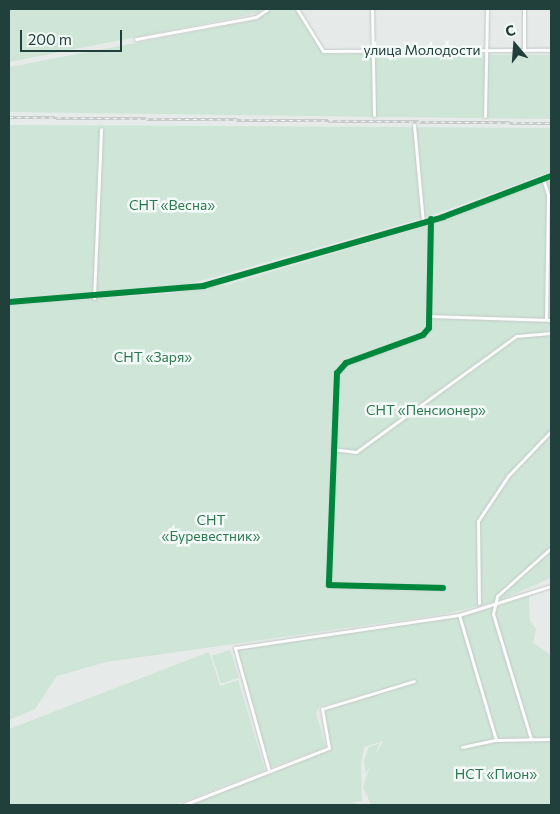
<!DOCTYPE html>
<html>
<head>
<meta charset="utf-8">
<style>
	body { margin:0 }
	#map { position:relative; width:560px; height:814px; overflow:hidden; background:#e6ebe9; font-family:Commissioner,sans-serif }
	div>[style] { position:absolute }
	.green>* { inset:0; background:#cee5d7; transform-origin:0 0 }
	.roads { filter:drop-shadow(0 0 1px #c3c8c6) drop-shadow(0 0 1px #c3c8c6) }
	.minor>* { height:3px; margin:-1.5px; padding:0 1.5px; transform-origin:1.5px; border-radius:1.5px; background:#fbfcfc }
	.rail>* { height:3px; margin-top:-1.5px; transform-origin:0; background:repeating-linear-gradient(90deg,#f4faf7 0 4px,#c7ccca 0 8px); box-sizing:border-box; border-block:1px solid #c7ccca }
	.cycleway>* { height:6px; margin:-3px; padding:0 3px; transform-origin:3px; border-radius:3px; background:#00873e }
	span { translate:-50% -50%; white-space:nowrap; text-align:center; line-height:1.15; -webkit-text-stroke:5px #f4faf7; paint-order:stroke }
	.street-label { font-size:14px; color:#22403b }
	.park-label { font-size:14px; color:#2a7950 }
	.frame { position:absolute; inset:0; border:10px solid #22403b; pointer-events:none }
	.north { position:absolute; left:490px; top:20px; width:50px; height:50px; -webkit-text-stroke:4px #f4faf7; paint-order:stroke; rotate:342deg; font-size:14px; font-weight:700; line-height:20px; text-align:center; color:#22403b }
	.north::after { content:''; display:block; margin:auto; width:18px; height:22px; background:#22403b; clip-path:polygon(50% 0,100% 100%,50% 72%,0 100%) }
	.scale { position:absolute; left:20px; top:30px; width:102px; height:22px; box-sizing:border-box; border:2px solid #22403b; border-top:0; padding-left:6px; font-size:15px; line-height:18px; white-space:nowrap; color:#22403b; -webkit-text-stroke:4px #f4faf7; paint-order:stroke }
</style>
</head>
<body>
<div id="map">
	<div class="green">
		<i style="clip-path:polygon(9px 9px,263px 9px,259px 13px,9px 62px)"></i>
		<i style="clip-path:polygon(272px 9px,295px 9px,324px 54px,551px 55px,551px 119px,9px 112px,9px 67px,256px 20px)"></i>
		<i style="clip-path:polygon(9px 125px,551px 128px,551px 172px,427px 217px,172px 289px,9px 298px)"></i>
		<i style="clip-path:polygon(551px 180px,551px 578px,498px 601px,445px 614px,106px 662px,57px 676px,35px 709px,9px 720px,9px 304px,167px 294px,230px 284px,429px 225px)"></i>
		<i style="clip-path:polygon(529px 596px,530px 621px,536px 629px,533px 643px,551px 655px,551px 805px,371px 805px,363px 787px,371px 764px,366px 774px,364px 761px,369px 747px,380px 743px,374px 757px,383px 741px,364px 747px,361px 764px,362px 801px,352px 802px,361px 805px,190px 805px,331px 749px,323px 710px,424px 678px,319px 707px,316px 713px,326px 747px,270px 768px,237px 648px,465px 616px)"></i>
		<i style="left:230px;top:650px;width:29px;height:19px;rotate:72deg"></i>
		<i style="clip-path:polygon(209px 652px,220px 686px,238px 680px,265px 770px,175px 805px,9px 805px,9px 729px)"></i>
	</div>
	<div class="roads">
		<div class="minor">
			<i style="left:297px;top:9px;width:49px;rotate:58.2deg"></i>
			<i style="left:323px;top:51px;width:228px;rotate:-0.3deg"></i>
			<i style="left:372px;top:9px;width:106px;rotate:88.9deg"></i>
			<i style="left:136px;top:39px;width:122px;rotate:-10.4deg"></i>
			<i style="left:256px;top:17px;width:14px;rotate:-34deg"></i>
			<i style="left:524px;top:50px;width:41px;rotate:-90deg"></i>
			<i style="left:485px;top:116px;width:107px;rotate:-88.9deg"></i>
			<i style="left:414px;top:125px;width:97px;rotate:84.7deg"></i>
			<i style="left:543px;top:179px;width:16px;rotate:72deg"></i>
			<i style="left:548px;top:194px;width:125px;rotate:90.9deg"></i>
			<i style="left:431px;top:219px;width:109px;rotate:91.1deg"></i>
			<i style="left:429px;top:328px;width:9px;rotate:131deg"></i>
			<i style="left:423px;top:335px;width:82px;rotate:160deg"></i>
			<i style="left:346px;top:363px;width:13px;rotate:132deg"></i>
			<i style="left:337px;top:373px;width:212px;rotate:92.2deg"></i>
			<i style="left:329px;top:585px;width:114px;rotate:1.5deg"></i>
			<i style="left:94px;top:298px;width:169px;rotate:-87.6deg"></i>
			<i style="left:9px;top:302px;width:195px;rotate:-4.7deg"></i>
			<i style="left:203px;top:286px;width:250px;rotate:-16deg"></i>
			<i style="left:443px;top:217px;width:116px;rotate:-20.8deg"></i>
			<i style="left:429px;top:316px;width:122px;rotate:1.9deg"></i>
			<i style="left:332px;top:449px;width:24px;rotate:7deg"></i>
			<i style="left:356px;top:452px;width:198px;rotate:-35.9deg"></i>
			<i style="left:516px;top:336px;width:35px;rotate:-5deg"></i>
			<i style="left:479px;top:603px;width:82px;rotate:-90.7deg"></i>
			<i style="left:478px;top:521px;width:54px;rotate:-56.3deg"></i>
			<i style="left:508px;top:476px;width:62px;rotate:-46.3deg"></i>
			<i style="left:459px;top:615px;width:130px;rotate:73.5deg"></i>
			<i style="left:531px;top:739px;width:131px;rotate:-106.9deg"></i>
			<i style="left:493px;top:614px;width:18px;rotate:-77deg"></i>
			<i style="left:497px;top:596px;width:72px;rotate:-41.6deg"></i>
			<i style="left:462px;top:747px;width:35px;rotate:-12deg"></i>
			<i style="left:496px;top:740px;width:55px;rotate:-1deg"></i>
			<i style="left:269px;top:771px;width:128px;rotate:-105.5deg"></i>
			<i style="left:235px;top:648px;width:226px;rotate:-8.4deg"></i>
			<i style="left:459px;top:615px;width:96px;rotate:-17.5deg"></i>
			<i style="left:183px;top:805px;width:157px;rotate:-21.3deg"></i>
			<i style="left:329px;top:748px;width:40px;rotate:-100deg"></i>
			<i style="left:322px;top:709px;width:96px;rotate:-16.9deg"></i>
		</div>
	</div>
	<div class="rail">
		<i style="left:9px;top:117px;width:542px;rotate:0.63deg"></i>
	</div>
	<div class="cycleway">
		<i style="left:431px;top:219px;width:109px;rotate:91.1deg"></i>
		<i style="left:429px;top:328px;width:9px;rotate:131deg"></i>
		<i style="left:423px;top:335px;width:82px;rotate:160deg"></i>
		<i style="left:346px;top:363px;width:13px;rotate:132deg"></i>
		<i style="left:337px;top:373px;width:212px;rotate:92.2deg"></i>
		<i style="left:329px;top:585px;width:114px;rotate:1.5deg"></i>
		<i style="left:9px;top:302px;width:195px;rotate:-4.7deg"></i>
		<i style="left:203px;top:286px;width:250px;rotate:-16deg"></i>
		<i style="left:443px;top:217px;width:116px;rotate:-20.8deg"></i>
	</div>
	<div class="street-label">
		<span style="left:422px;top:50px">улица Молодости</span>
	</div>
	<div class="park-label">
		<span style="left:172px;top:205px">СНТ «Весна»</span>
		<span style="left:153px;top:357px">СНТ «Заря»</span>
		<span style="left:426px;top:410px">СНТ «Пенсионер»</span>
		<span style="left:211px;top:528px">СНТ<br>«Буревестник»</span>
		<span style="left:496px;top:774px">НСТ «Пион»</span>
	</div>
	<div class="frame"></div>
	<div class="north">С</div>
	<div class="scale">200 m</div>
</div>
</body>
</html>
